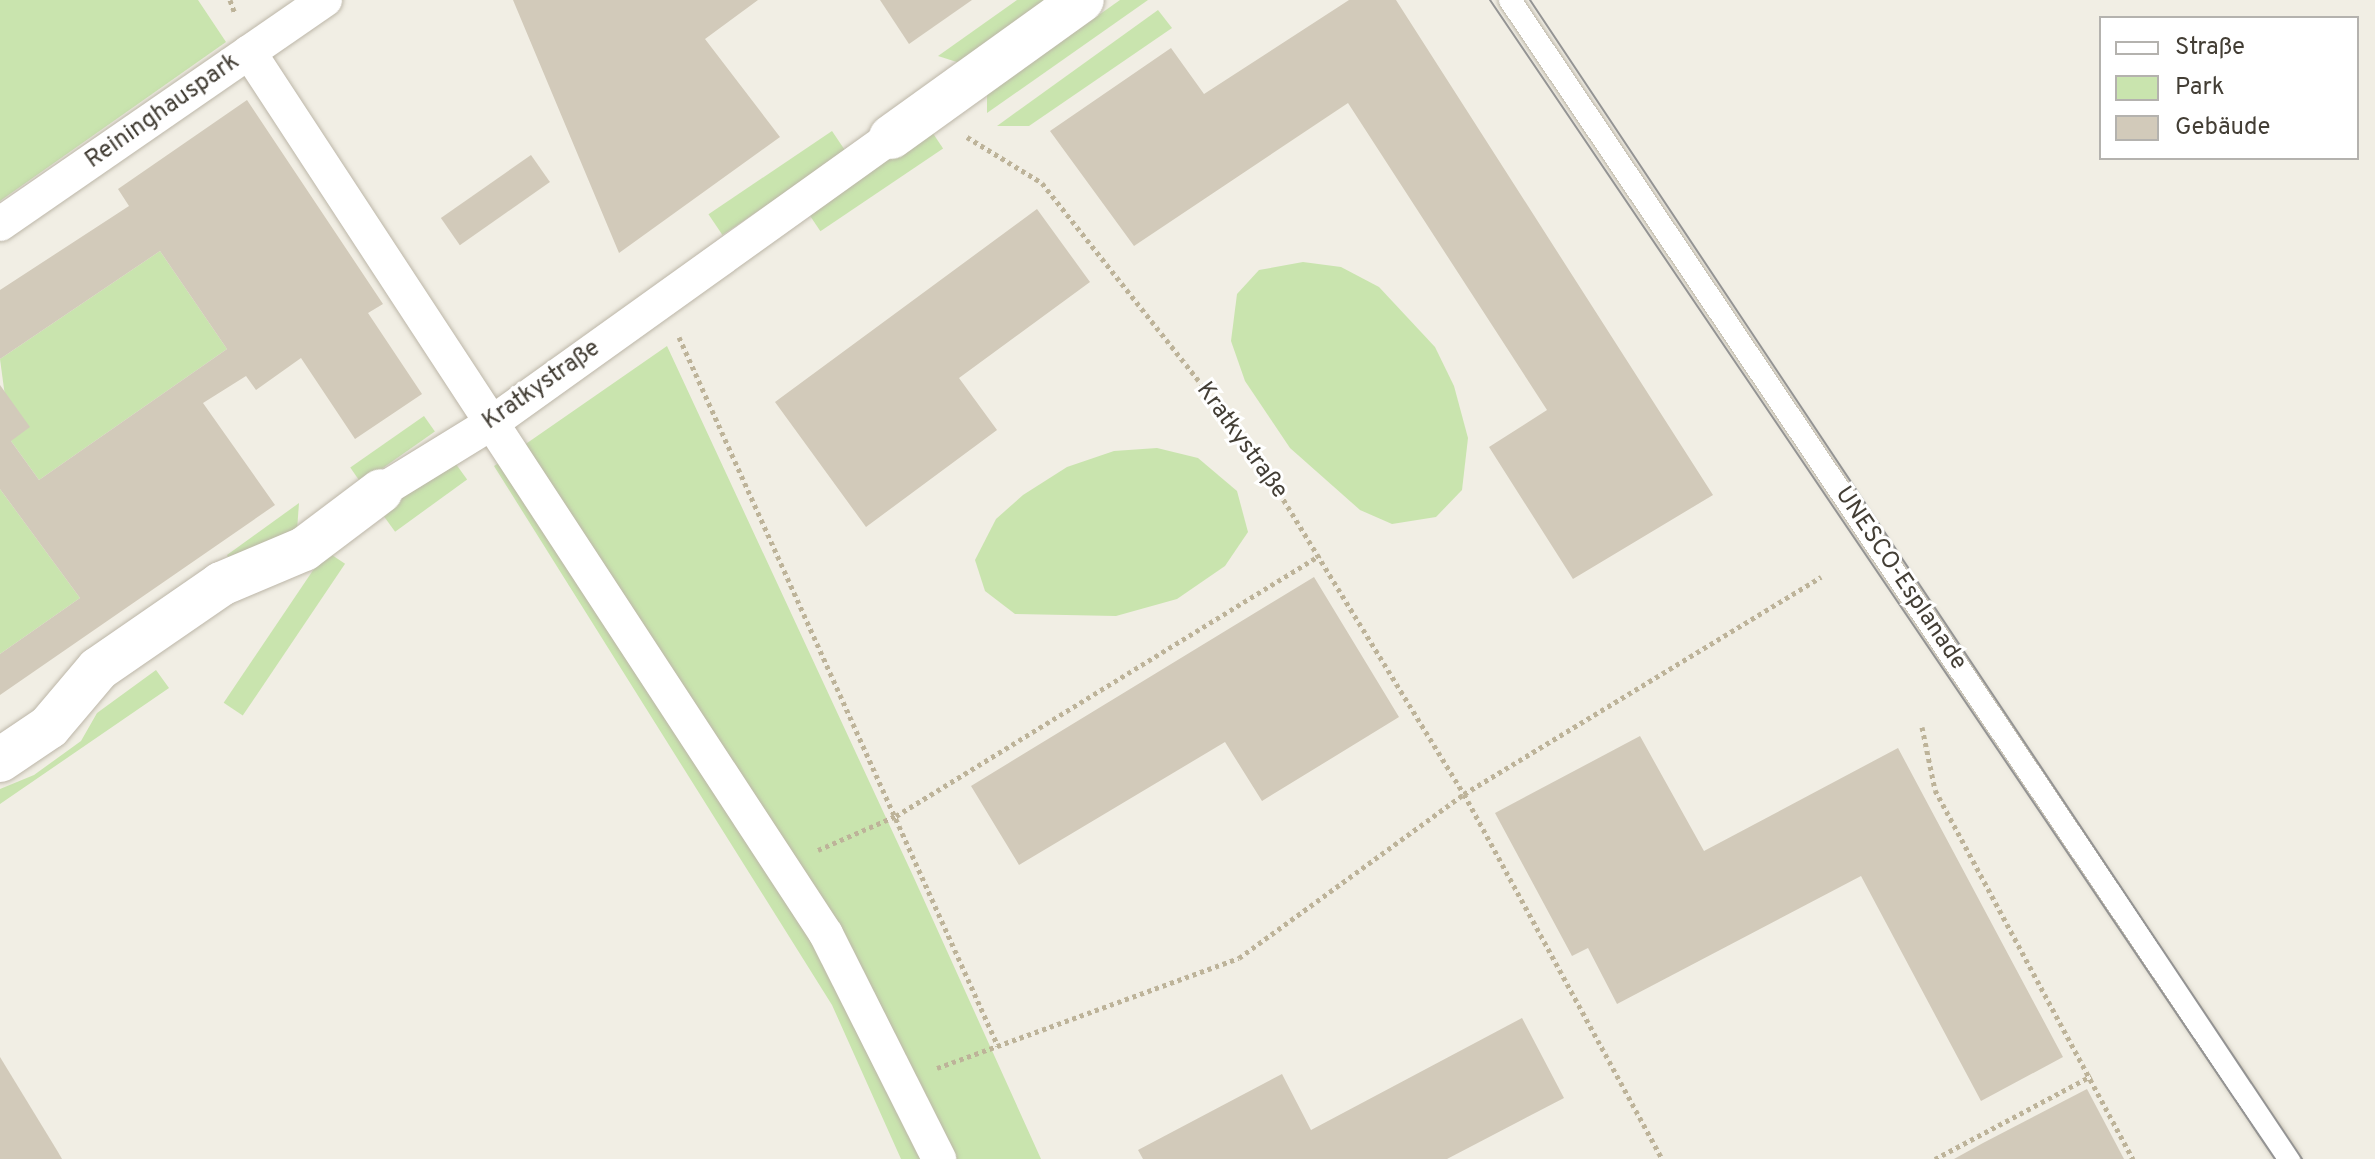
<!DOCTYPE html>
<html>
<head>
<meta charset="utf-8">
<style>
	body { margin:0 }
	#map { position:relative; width:2375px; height:1159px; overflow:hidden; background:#f1eee4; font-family:Overpass,sans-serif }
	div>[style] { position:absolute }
	.green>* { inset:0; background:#c9e4ae; transform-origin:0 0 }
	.building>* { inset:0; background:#d2caba; transform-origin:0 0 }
	.path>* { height:5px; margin-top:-2.5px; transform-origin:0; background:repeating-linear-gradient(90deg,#bdb399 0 4px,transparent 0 8px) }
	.roads { filter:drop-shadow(0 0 2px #bcb6a8) drop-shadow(0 0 2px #bcb6a8) }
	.service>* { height:22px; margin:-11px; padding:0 11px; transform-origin:11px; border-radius:11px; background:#fff }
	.pedestrian>* { height:34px; margin:-17px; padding:0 17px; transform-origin:17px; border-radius:17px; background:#fff }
	.minor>* { height:44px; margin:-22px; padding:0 22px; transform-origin:22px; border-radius:22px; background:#fff }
	.tram>* { height:2px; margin:-1px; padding:0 1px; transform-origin:1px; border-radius:1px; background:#949494 }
	span { translate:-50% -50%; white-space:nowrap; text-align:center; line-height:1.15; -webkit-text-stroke:6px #fff; paint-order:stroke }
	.street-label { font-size:24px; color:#433e35 }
	.legend { position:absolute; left:2099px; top:16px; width:260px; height:144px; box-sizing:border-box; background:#fff; border:2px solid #b4b2ae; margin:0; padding:10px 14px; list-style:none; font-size:24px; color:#433e35 }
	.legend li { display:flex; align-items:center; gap:16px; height:40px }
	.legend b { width:40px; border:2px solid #b4b2ae }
</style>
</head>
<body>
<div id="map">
	<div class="green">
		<i style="clip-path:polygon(0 0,198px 0,226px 42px,0 201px)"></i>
		<i style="clip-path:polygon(1017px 0,1049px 0,960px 63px,938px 56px)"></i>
		<i style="clip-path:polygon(1120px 0,1148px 0,987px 113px,987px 94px)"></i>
		<i style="clip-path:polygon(1158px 10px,1172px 28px,1029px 126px,997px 126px)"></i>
		<i style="left:928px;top:126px;width:27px;height:148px;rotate:56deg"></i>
		<i style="left:832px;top:131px;width:25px;height:149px;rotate:56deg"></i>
		<i style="clip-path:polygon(160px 251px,227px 349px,39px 480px,11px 441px,0 359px)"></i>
		<i style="clip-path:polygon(1303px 262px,1341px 267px,1379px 287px,1435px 347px,1454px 386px,1468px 438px,1462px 490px,1436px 517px,1392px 524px,1360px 510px,1290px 448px,1245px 381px,1231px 341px,1237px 294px,1259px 270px)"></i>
		<i style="clip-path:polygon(667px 346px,914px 878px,1041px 1159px,901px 1159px,832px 1005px,494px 466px)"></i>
		<i style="left:424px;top:416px;width:19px;height:90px;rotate:55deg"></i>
		<i style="clip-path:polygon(1157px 448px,1198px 458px,1237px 491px,1248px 532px,1225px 566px,1177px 599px,1116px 616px,1015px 614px,985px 591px,975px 560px,996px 519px,1023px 495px,1067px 467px,1114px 451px)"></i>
		<i style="left:453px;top:460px;width:24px;height:89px;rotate:54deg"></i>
		<i style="clip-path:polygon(0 489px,80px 598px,0 654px)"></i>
		<i style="clip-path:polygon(299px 503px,297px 530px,229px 560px,227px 555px)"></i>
		<i style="left:326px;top:551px;width:23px;height:183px;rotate:34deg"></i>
		<i style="clip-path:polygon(156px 670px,169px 688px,0 804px,0 789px,34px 775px,81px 741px,97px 713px)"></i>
	</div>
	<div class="building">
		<i style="clip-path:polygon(513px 0,758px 0,705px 39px,780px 137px,619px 253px)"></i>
		<i style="clip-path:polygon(880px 0,972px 0,909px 44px)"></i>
		<i style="clip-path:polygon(1349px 0,1396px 0,1713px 495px,1573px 579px,1489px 447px,1547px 410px,1348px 103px,1134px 246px,1050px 131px,1171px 48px,1204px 94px)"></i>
		<i style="clip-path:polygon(247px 100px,383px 304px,368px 313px,422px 394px,355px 439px,301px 358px,256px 390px,246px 376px,203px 403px,275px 505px,0 695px,0 654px,80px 598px,0 489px,0 385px,30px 427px,11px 441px,39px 480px,227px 349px,160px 251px,0 359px,0 290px,129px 206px,118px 189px)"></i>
		<i style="left:531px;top:155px;width:33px;height:110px;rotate:55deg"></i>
		<i style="clip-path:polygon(1037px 209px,1090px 282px,959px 378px,997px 430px,866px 527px,775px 402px)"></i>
		<i style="clip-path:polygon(1314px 577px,1399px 717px,1262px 801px,1225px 742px,1019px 865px,971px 786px)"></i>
		<i style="clip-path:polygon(1640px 736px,1704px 851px,1898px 748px,2063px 1057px,1981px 1101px,1861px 876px,1617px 1004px,1588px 948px,1572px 956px,1495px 813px)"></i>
		<i style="clip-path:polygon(1522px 1018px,1564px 1098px,1447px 1159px,1143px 1159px,1138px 1150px,1282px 1074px,1311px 1130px)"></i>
		<i style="clip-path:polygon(0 1057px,58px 1152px,62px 1159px,0 1159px)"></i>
		<i style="clip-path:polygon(2087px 1089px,2124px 1159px,1954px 1159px,1983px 1143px)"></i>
	</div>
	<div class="path">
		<i style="left:230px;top:0;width:15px;rotate:70deg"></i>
		<i style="left:967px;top:137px;width:88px;rotate:31.5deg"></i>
		<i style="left:1042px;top:183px;width:335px;rotate:51.6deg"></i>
		<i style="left:1250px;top:445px;width:409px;rotate:58.5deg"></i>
		<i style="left:1464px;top:794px;width:415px;rotate:61.5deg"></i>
		<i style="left:679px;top:337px;width:777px;rotate:65.78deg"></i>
		<i style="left:1922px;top:727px;width:64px;rotate:78.3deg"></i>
		<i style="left:1935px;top:790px;width:419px;rotate:61.8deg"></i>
		<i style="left:818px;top:850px;width:85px;rotate:-23.6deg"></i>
		<i style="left:896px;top:816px;width:498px;rotate:-31.6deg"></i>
		<i style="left:937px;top:1068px;width:321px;rotate:-20deg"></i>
		<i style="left:1239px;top:958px;width:278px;rotate:-36.1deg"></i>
		<i style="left:1464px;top:794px;width:418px;rotate:-31.3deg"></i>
		<i style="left:1935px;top:1159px;width:177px;rotate:-28deg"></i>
	</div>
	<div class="roads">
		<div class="service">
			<i style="left:1510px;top:0;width:1396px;rotate:56.09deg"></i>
		</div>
		<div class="pedestrian">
			<i style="left:249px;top:52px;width:1054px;rotate:56.81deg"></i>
			<i style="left:826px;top:934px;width:252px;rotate:63.3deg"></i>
			<i style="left:0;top:224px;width:395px;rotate:-34.6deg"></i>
			<i style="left:381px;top:491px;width:132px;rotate:-31.6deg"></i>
			<i style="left:493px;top:422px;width:490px;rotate:-35.6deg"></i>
		</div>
		<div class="minor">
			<i style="left:891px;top:137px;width:235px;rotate:-35.7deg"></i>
			<i style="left:0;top:760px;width:59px;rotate:-34deg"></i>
			<i style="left:49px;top:727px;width:76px;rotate:-49.8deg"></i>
			<i style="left:98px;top:669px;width:150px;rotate:-34.6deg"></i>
			<i style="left:221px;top:584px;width:90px;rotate:-22.9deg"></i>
			<i style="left:304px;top:549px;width:96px;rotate:-37deg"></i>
		</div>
	</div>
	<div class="tram">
		<i style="left:1490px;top:0;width:1400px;rotate:55.89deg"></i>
		<i style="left:1530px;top:0;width:1393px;rotate:56.33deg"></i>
	</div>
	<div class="street-label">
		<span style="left:163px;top:112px;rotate:-35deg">Reininghauspark</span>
		<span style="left:542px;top:386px;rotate:-35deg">Kratkystraße</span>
		<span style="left:1241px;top:441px;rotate:54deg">Kratkystraße</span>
		<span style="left:1900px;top:579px;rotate:56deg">UNESCO-Esplanade</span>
	</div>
	<ul class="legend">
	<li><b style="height:10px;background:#fff"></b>Straße</li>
	<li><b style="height:22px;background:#c9e4ae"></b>Park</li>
	<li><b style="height:22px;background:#d2caba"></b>Gebäude</li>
	</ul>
</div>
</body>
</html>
